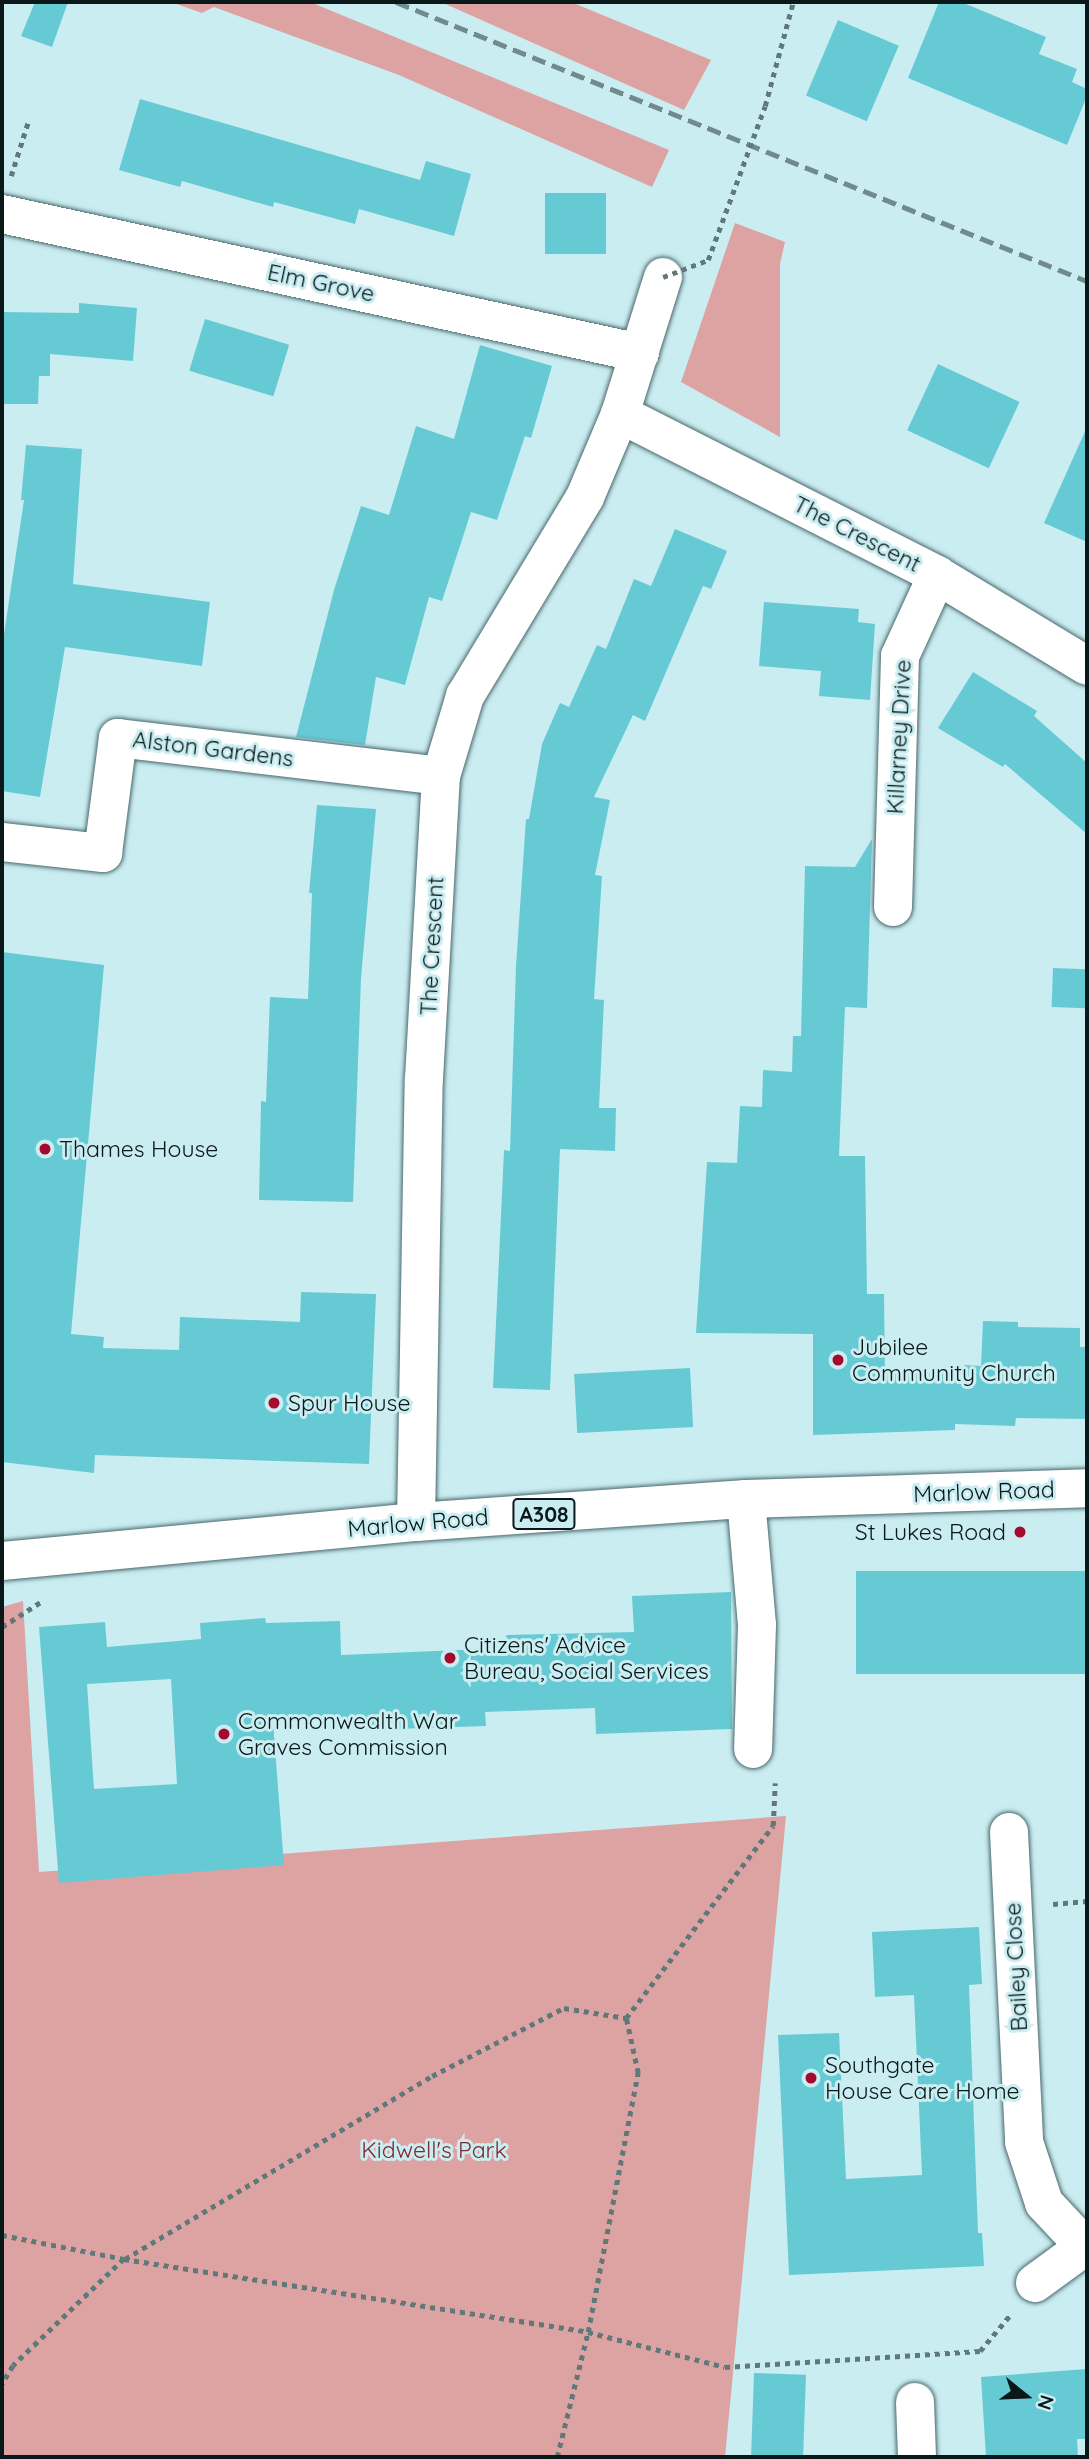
<!DOCTYPE html>
<html>
<head>
<meta charset="utf-8">
<style>
	body { margin:0 }
	#map { position:relative; width:1089px; height:2459px; overflow:hidden; background:#caedf1; font-family:Quicksand,sans-serif }
	div>[style] { position:absolute }
	.green>* { inset:0; background:#dda2a2 }
	.building>* { inset:0; background:#66cad5; transform-origin:0 0 }
	.path>* { height:4.5px; margin-top:-2.25px; transform-origin:0; background:repeating-linear-gradient(90deg,#61787b 0 5px,transparent 0 10px) }
	.roads { filter:drop-shadow(0 0 2px #48686c) drop-shadow(0 0 2px #48686c) }
	.minor>* { height:38px; margin:-19px; padding:0 19px; transform-origin:19px; border-radius:19px; background:#fff }
	.major>* { height:38px; margin:-19px; padding:0 19px; transform-origin:19px; border-radius:19px; background:#fff }
	.rail>* { height:5px; margin-top:-2.5px; transform-origin:0; background:repeating-linear-gradient(90deg,#718a8d 0 14px,transparent 0 21px) }
	.path-bridge>* { height:4.5px; margin-top:-2.25px; transform-origin:0; background:repeating-linear-gradient(90deg,#61787b 0 5px,transparent 0 10px) }
	.dots>* { width:19px; height:19px; translate:-50% -50%; box-sizing:border-box; border:4px solid #caedf1; border-radius:50% }
	span { translate:-50% -50%; white-space:nowrap; text-align:center; line-height:1.15; -webkit-text-stroke:6px #caedf1; paint-order:stroke }
	.shield-label span { padding:2px 5px; background:#caedf1; border:2px solid; border-radius:5px; -webkit-text-stroke-width:0 }
	.shield-label { font-size:21px; color:#0b1819; font-weight:700 }
	.street-label { font-size:23px; color:#0b1819 }
	.poi-label { font-size:23px; color:#0b1819 }
	.left { translate:0 -50%; text-align:left }
	.right { translate:-100% -50%; text-align:right }
	.park-label { font-size:23px; color:#842831 }
	.frame { position:absolute; inset:0; border:4px solid #0b1819; pointer-events:none }
	.north { position:absolute; left:991px; top:2361px; width:70px; height:70px; -webkit-text-stroke:5px #caedf1; paint-order:stroke; rotate:108deg; font-size:19px; font-weight:700; line-height:28px; text-align:center; color:#0b1819 }
	.north::after { content:''; display:block; margin:auto; width:24px; height:32px; background:#0b1819; clip-path:polygon(50% 0,100% 100%,50% 72%,0 100%) }
</style>
</head>
<body>
<div id="map">
	<div class="green">
		<i style="clip-path:polygon(171px 2px,310px 2px,669px 150px,652px 187px,399px 75px,214px 7px,202px 13px)"></i>
		<i style="clip-path:polygon(441px 2px,571px 2px,711px 60px,684px 110px)"></i>
		<i style="clip-path:polygon(735px 223px,785px 242px,780px 264px,780px 437px,681px 382px)"></i>
		<i style="clip-path:polygon(23px 1601px,39px 1872px,786px 1816px,725px 2457px,2px 2457px,2px 1607px)"></i>
	</div>
	<div class="building">
		<i style="clip-path:polygon(35px 2px,68px 2px,52px 47px,21px 36px)"></i>
		<i style="clip-path:polygon(939px 2px,961px 2px,1046px 37px,1039px 54px,1077px 69px,1072px 82px,1087px 89px,1087px 96px,1067px 145px,908px 78px)"></i>
		<i style="left:838px;top:20px;width:66px;height:82px;rotate:23deg"></i>
		<i style="clip-path:polygon(140px 99px,420px 180px,426px 161px,471px 174px,454px 236px,359px 209px,355px 224px,274px 202px,273px 207px,182px 181px,180px 187px,119px 170px)"></i>
		<i style="left:545px;top:193px;width:61px;height:61px"></i>
		<i style="clip-path:polygon(79px 303px,137px 308px,133px 361px,50px 354px,50px 376px,39px 376px,38px 404px,2px 404px,2px 312px,79px 313px)"></i>
		<i style="left:205px;top:319px;width:88px;height:54px;rotate:17deg"></i>
		<i style="clip-path:polygon(480px 345px,552px 366px,531px 438px,525px 436px,497px 520px,471px 512px,442px 601px,429px 597px,405px 685px,376px 677px,365px 745px,296px 737px,334px 590px,361px 506px,389px 515px,416px 426px,454px 439px)"></i>
		<i style="left:938px;top:364px;width:90px;height:73px;rotate:25deg"></i>
		<i style="clip-path:polygon(1087px 427px,1087px 542px,1044px 523px)"></i>
		<i style="clip-path:polygon(26px 445px,82px 449px,73px 584px,210px 602px,202px 666px,65px 647px,40px 797px,2px 791px,2px 648px,24px 500px,21px 500px)"></i>
		<i style="clip-path:polygon(675px 529px,727px 551px,711px 589px,703px 586px,645px 721px,633px 715px,594px 797px,610px 800px,595px 875px,602px 876px,594px 999px,604px 1000px,599px 1108px,616px 1108px,615px 1151px,560px 1149px,550px 1390px,493px 1388px,504px 1150px,510px 1151px,516px 966px,526px 819px,529px 819px,542px 744px,560px 703px,569px 707px,597px 645px,606px 649px,634px 579px,651px 586px)"></i>
		<i style="clip-path:polygon(764px 602px,859px 609px,858px 622px,875px 624px,870px 700px,819px 696px,821px 671px,759px 666px)"></i>
		<i style="clip-path:polygon(973px 672px,1037px 711px,1034px 716px,1087px 763px,1087px 834px,1005px 764px,1003px 767px,938px 728px)"></i>
		<i style="clip-path:polygon(317px 805px,376px 809px,361px 978px,353px 1202px,259px 1200px,261px 1101px,266px 1102px,270px 997px,308px 999px,312px 893px,309px 893px)"></i>
		<i style="clip-path:polygon(872px 839px,867px 1008px,845px 1007px,839px 1156px,865px 1156px,867px 1294px,884px 1294px,885px 1373px,964px 1373px,964px 1365px,981px 1366px,983px 1321px,1018px 1322px,1018px 1327px,1080px 1328px,1080px 1347px,1087px 1347px,1087px 1419px,1016px 1418px,1015px 1426px,955px 1424px,955px 1430px,813px 1435px,813px 1334px,696px 1333px,707px 1162px,737px 1163px,740px 1106px,762px 1107px,763px 1070px,792px 1072px,793px 1036px,801px 1036px,805px 866px,855px 867px)"></i>
		<i style="clip-path:polygon(2px 952px,104px 965px,71px 1334px,104px 1337px,103px 1348px,179px 1350px,180px 1317px,300px 1322px,301px 1292px,376px 1294px,369px 1464px,95px 1455px,94px 1473px,2px 1462px)"></i>
		<i style="left:1053px;top:968px;width:34px;height:39px;rotate:2deg"></i>
		<i style="left:690px;top:1368px;width:59px;height:116px;rotate:87deg"></i>
		<i style="left:1087px;top:1571px;width:103px;height:231px;rotate:90deg"></i>
		<i style="clip-path:polygon(evenodd,731px 1592px,732px 1729px,596px 1734px,595px 1708px,485px 1712px,486px 1726px,365px 1730px,365px 1719px,273px 1722px,284px 1865px,59px 1883px,39px 1627px,105px 1622px,107px 1647px,201px 1639px,200px 1623px,265px 1618px,266px 1623px,340px 1621px,341px 1655px,507px 1648px,506px 1635px,634px 1632px,632px 1596px,731px 1592px,171px 1679px,177px 1784px,94px 1789px,87px 1684px,171px 1679px)"></i>
		<i style="clip-path:polygon(979px 1927px,982px 1984px,969px 1985px,978px 2233px,982px 2233px,984px 2266px,789px 2275px,778px 2035px,839px 2033px,846px 2179px,922px 2175px,914px 1995px,875px 1997px,872px 1932px)"></i>
		<i style="clip-path:polygon(1087px 2369px,1087px 2439px,1077px 2439px,1078px 2457px,986px 2457px,981px 2377px)"></i>
		<i style="left:754px;top:2373px;width:52px;height:84px;rotate:2deg"></i>
	</div>
	<div class="path">
		<i style="left:765px;top:106px;width:108px;rotate:-74.9deg"></i>
		<i style="left:11px;top:176px;width:57px;rotate:-72.5deg"></i>
		<i style="left:2px;top:1627px;width:48px;rotate:-33deg"></i>
		<i style="left:1053px;top:1904px;width:34px;rotate:-5deg"></i>
		<i style="left:2px;top:2235px;width:124px;rotate:11.1deg"></i>
		<i style="left:124px;top:2259px;width:154px;rotate:136.1deg"></i>
		<i style="left:13px;top:2366px;width:21px;rotate:121deg"></i>
		<i style="left:124px;top:2259px;width:470px;rotate:8.9deg"></i>
		<i style="left:588px;top:2332px;width:141px;rotate:14.3deg"></i>
		<i style="left:725px;top:2367px;width:256px;rotate:-3.6deg"></i>
		<i style="left:980px;top:2351px;width:48px;rotate:-50deg"></i>
		<i style="left:125px;top:2259px;width:357px;rotate:-30.8deg"></i>
		<i style="left:432px;top:2076px;width:148px;rotate:-27.3deg"></i>
		<i style="left:564px;top:2008px;width:63px;rotate:9.2deg"></i>
		<i style="left:557px;top:2457px;width:129px;rotate:-76.1deg"></i>
		<i style="left:588px;top:2332px;width:264px;rotate:-79.1deg"></i>
		<i style="left:638px;top:2073px;width:56px;rotate:-102.3deg"></i>
		<i style="left:626px;top:2018px;width:242px;rotate:-52.6deg"></i>
		<i style="left:773px;top:1826px;width:43px;rotate:-87.3deg"></i>
	</div>
	<div class="roads">
		<div class="minor">
			<i style="left:2px;top:214px;width:653px;rotate:12.29deg"></i>
			<i style="left:663px;top:277px;width:144px;rotate:107.4deg"></i>
			<i style="left:620px;top:414px;width:356px;rotate:26.9deg"></i>
			<i style="left:937px;top:575px;width:175px;rotate:31.2deg"></i>
			<i style="left:2px;top:842px;width:102px;rotate:6.2deg"></i>
			<i style="left:103px;top:853px;width:116px;rotate:-82.6deg"></i>
			<i style="left:118px;top:738px;width:325px;rotate:6.7deg"></i>
			<i style="left:893px;top:907px;width:251px;rotate:-88.4deg"></i>
			<i style="left:900px;top:656px;width:89px;rotate:-65.4deg"></i>
			<i style="left:746px;top:1499px;width:126px;rotate:85deg"></i>
			<i style="left:757px;top:1625px;width:124px;rotate:91.8deg"></i>
			<i style="left:416px;top:1522px;width:443px;rotate:-89deg"></i>
			<i style="left:424px;top:1079px;width:303px;rotate:-86.8deg"></i>
			<i style="left:441px;top:776px;width:84px;rotate:-73.3deg"></i>
			<i style="left:465px;top:696px;width:232px;rotate:-58.9deg"></i>
			<i style="left:585px;top:497px;width:90px;rotate:-67.1deg"></i>
			<i style="left:1009px;top:1832px;width:310px;rotate:87.2deg"></i>
			<i style="left:1024px;top:2142px;width:64px;rotate:71.8deg"></i>
			<i style="left:1044px;top:2203px;width:63px;rotate:46.9deg"></i>
			<i style="left:1035px;top:2283px;width:59px;rotate:-36.1deg"></i>
			<i style="left:915px;top:2402px;width:55px;rotate:87.9deg"></i>
		</div>
		<div class="major">
			<i style="left:2px;top:1561px;width:416px;rotate:-5.4deg"></i>
			<i style="left:416px;top:1522px;width:331px;rotate:-4deg"></i>
			<i style="left:746px;top:1499px;width:341px;rotate:-1.8deg"></i>
		</div>
	</div>
	<div class="rail">
		<i style="left:396px;top:2px;width:745px;rotate:21.99deg"></i>
	</div>
	<div class="path-bridge">
		<i style="left:663px;top:277px;width:48px;rotate:-20.7deg"></i>
		<i style="left:708px;top:260px;width:164px;rotate:-69.7deg"></i>
	</div>
	<div class="dots">
		<i style="left:45px;top:1149px;background:#a5092d"></i>
		<i style="left:838px;top:1360px;background:#a5092d"></i>
		<i style="left:274px;top:1403px;background:#a5092d"></i>
		<i style="left:1020px;top:1532px;background:#a5092d"></i>
		<i style="left:450px;top:1658px;background:#a5092d"></i>
		<i style="left:224px;top:1734px;background:#a5092d"></i>
		<i style="left:811px;top:2078px;background:#a5092d"></i>
	</div>
	<div class="shield-label">
		<span style="left:544px;top:1514px">A308</span>
	</div>
	<div class="street-label">
		<span style="left:321px;top:283px;rotate:12deg">Elm Grove</span>
		<span style="left:857px;top:534px;rotate:27deg">The Crescent</span>
		<span style="left:899px;top:737px;rotate:-87deg">Killarney Drive</span>
		<span style="left:213px;top:749px;rotate:7deg">Alston Gardens</span>
		<span style="left:432px;top:946px;rotate:-87deg">The Crescent</span>
		<span style="left:984px;top:1492px;rotate:-2deg">Marlow Road</span>
		<span style="left:418px;top:1523px;rotate:-5deg">Marlow Road</span>
		<span style="left:1016px;top:1967px;rotate:-93deg">Bailey Close</span>
	</div>
	<div class="poi-label">
		<span class="left" style="left:59px;top:1149px">Thames House</span>
		<span class="left" style="left:852px;top:1360px">Jubilee<br>Community Church</span>
		<span class="left" style="left:288px;top:1403px">Spur House</span>
		<span class="right" style="left:1006px;top:1532px">St Lukes Road</span>
		<span class="left" style="left:464px;top:1658px">Citizens' Advice<br>Bureau, Social Services</span>
		<span class="left" style="left:238px;top:1734px">Commonwealth War<br>Graves Commission</span>
		<span class="left" style="left:825px;top:2078px">Southgate<br>House Care Home</span>
	</div>
	<div class="park-label">
		<span style="left:434px;top:2150px">Kidwell's Park</span>
	</div>
	<div class="frame"></div>
	<div class="north">N</div>
</div>
</body>
</html>
